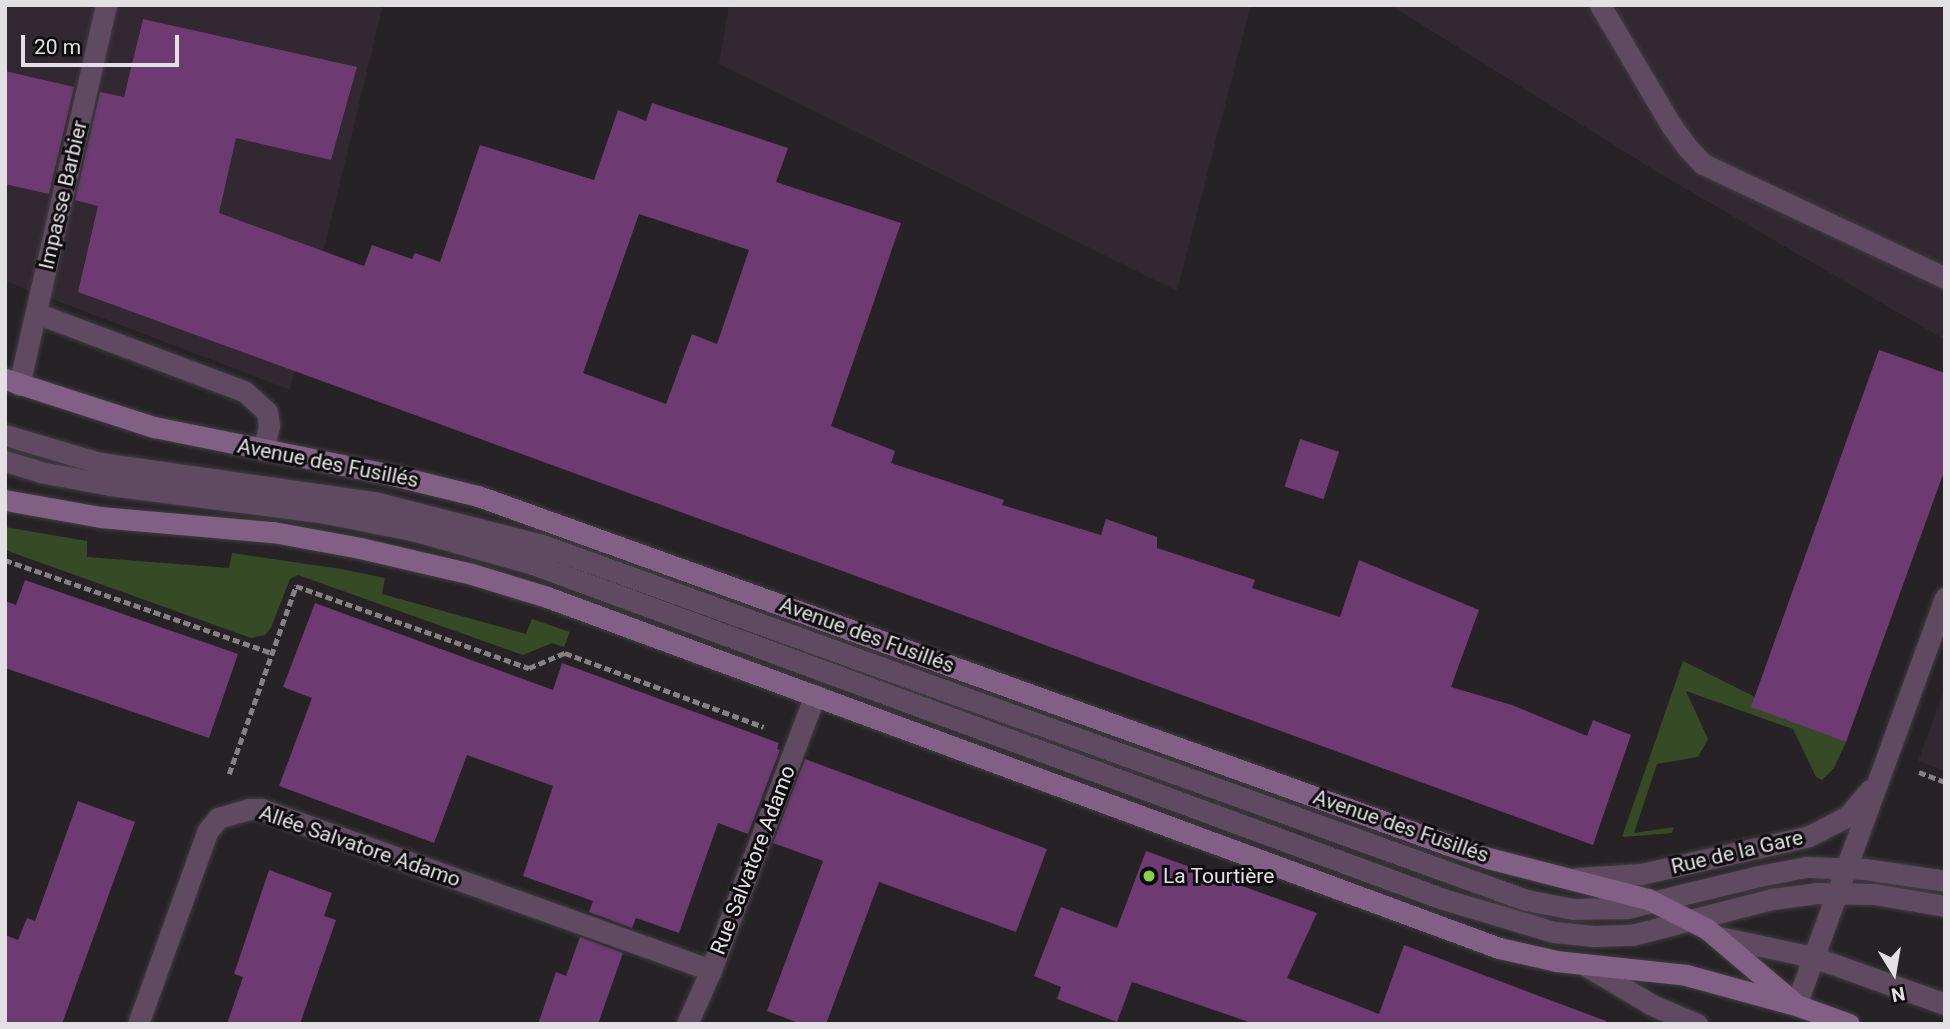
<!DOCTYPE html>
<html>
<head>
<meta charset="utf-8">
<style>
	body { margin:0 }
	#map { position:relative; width:1950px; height:1029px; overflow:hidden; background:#262226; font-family:Roboto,sans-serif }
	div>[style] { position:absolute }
	.built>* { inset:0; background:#312831 }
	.green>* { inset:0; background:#364a25 }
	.building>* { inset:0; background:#6d3b71; transform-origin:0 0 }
	.path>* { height:4.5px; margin-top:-2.25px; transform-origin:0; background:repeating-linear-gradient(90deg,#858185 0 7px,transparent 0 10.5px) }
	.roads { filter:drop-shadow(0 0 2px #403d40) drop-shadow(0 0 2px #403d40) }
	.service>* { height:21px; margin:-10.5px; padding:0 10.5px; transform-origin:10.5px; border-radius:10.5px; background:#604a61 }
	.minor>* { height:21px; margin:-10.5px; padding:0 10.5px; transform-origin:10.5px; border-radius:10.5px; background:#604a61 }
	.tertiary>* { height:21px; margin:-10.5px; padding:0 10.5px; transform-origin:10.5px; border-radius:10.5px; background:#604a61 }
	.secondary>* { height:21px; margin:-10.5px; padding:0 10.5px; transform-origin:10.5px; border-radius:10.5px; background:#825f84 }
	.dots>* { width:19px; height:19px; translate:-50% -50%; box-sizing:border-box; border:4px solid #0e0c0e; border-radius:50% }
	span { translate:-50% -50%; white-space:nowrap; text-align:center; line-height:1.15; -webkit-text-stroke:6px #0e0c0e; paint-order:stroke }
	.street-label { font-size:21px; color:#e3e0e3 }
	.poi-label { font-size:21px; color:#e3e0e3 }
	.left { translate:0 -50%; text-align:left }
	.frame { position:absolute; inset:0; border:7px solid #e3e0e3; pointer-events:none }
	.north { position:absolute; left:1859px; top:938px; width:70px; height:70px; -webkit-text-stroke:5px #0e0c0e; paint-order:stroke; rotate:169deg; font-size:19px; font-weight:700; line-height:28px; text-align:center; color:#e3e0e3 }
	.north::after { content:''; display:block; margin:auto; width:24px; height:32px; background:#e3e0e3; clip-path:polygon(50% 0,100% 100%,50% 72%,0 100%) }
	.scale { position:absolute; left:21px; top:35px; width:158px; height:32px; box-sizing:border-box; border:4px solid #e3e0e3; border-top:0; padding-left:9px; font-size:21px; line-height:24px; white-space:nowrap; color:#e3e0e3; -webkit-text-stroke:5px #0e0c0e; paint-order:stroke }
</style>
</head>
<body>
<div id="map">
	<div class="built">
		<i style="clip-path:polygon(5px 5px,383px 5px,290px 390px,5px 281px)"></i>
		<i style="clip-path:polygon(729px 5px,1251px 5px,1177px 291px,719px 64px)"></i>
		<i style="clip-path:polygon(1390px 5px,1945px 5px,1945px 340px,1657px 172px)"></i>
		<i style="clip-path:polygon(1945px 687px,1945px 771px,1918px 761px)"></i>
	</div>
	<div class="green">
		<i style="clip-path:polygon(5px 527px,87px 541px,87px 557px,229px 568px,232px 553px,341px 569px,385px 578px,382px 594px,526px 634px,532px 619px,570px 632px,564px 647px,552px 643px,523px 655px,298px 575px,290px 579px,271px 628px,265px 635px,251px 638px,5px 550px)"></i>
		<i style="clip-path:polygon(1683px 661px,1755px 697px,1752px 707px,1846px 742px,1834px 768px,1822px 780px,1816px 777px,1793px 729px,1686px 691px,1708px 739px,1698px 757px,1657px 764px,1634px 833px,1674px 827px,1672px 833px,1622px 837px)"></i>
	</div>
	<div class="building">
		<i style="clip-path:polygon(evenodd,143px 19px,357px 67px,331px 160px,236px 138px,219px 213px,364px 266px,372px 245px,412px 259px,415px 253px,440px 262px,480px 145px,594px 180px,618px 110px,646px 121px,652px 103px,788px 148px,776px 182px,901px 223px,831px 426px,895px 451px,891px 463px,1004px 500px,1002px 505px,1101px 535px,1106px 519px,1157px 537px,1157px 548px,1255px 580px,1252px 588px,1340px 617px,1359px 560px,1479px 610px,1451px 687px,1512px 705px,1587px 736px,1593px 720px,1631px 735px,1593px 845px,78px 292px,98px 206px,75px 200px,100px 92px,124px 97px,143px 19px,639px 214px,749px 250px,717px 344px,692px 334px,666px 404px,583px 373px,639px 214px)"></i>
		<i style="clip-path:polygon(5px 71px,74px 87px,49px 194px,5px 184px)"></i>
		<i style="clip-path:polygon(1879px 350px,1945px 373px,1945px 469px,1846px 742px,1751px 707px)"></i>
		<i style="left:1300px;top:439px;width:41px;height:50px;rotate:18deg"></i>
		<i style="clip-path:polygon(25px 580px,238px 654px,209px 738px,5px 668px,5px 601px,16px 605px)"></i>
		<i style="clip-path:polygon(315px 603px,553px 690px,562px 663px,779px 743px,777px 749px,780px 750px,748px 834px,718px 823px,679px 933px,636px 918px,632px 928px,589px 912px,593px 901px,523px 876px,553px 786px,467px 755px,434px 843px,279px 786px,312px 698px,283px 687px)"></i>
		<i style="clip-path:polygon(805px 759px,1047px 849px,1016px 932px,879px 882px,826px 1024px,801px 1024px,767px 1011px,823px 861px,773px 843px)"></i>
		<i style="clip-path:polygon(78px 801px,135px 822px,62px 1024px,5px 1024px,5px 935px,18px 940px,27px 918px,35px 921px)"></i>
		<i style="clip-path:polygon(1146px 851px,1317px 913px,1287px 978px,1379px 1014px,1404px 945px,1606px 1021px,1605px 1024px,1255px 1024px,1132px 982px,1117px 1022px,1057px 999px,1061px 987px,1034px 976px,1061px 907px,1117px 928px)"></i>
		<i style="clip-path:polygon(269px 870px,332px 893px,324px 916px,336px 920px,300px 1024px,227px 1024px,243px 977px,234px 974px)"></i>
		<i style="clip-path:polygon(580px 937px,623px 953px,598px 1024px,538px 1024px,556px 972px,566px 976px)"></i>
	</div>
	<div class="path">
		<i style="left:5px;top:560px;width:283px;rotate:19.2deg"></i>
		<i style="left:1919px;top:772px;width:28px;rotate:21deg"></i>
		<i style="left:229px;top:774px;width:200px;rotate:-70.4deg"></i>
		<i style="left:296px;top:586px;width:247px;rotate:19.4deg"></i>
		<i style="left:529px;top:668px;width:39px;rotate:-23deg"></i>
		<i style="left:565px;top:653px;width:212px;rotate:20.4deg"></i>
	</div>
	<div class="roads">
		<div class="service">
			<i style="left:1600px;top:5px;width:139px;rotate:59.4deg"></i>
			<i style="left:1671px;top:125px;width:26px;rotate:54deg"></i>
			<i style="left:1686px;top:146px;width:25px;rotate:47deg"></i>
			<i style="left:1703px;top:164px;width:268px;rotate:25.2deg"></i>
			<i style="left:36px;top:313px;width:222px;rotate:20.6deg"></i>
			<i style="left:244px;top:391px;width:31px;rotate:42deg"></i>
			<i style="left:267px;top:412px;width:14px;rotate:82deg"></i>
			<i style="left:269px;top:426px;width:25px;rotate:104deg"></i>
			<i style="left:19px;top:385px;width:390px;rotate:-77.1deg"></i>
			<i style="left:5px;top:435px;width:99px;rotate:16.4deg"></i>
			<i style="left:100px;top:463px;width:277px;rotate:8.1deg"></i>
			<i style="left:374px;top:502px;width:173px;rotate:14.4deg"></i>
			<i style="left:542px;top:545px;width:1046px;rotate:19.84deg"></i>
			<i style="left:1526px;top:900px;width:48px;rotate:10.8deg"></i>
			<i style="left:1573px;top:909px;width:54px;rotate:-1.1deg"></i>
			<i style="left:1627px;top:908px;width:136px;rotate:-13.6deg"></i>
			<i style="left:1759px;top:876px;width:48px;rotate:-10.8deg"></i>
			<i style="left:1806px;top:867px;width:59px;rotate:1.9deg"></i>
			<i style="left:1865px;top:869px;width:81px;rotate:8.5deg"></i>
			<i style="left:5px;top:461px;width:37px;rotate:17deg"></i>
			<i style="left:40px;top:472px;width:71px;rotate:10.5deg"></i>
			<i style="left:110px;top:485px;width:217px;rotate:7.4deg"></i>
			<i style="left:325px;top:513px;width:89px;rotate:11.1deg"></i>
			<i style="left:412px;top:530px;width:126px;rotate:15.7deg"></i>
			<i style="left:533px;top:564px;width:970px;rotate:20.21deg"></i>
			<i style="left:1443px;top:899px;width:116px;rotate:16.6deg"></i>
			<i style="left:1554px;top:932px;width:40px;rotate:5.7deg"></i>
			<i style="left:1594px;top:936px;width:38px;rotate:-2deg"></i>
			<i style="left:1632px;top:935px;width:145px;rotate:-14.4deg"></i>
			<i style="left:1772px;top:899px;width:45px;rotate:-7.6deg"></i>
			<i style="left:1817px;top:893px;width:57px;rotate:1deg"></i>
			<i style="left:1874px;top:894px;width:72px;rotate:9.6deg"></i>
		</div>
		<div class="minor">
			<i style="left:1715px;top:936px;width:100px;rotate:12.1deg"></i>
			<i style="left:1813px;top:957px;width:140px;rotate:19.6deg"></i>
			<i style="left:1583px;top:964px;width:80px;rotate:30.7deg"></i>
			<i style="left:1652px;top:1005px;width:49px;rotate:22.9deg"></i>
			<i style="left:138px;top:1024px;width:204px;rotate:-70.2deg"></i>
			<i style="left:207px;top:832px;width:18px;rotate:-52deg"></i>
			<i style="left:218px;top:818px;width:33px;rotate:-16deg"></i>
			<i style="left:250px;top:809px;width:11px"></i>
			<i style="left:261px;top:809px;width:478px;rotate:19.7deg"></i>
			<i style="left:687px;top:1024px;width:59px;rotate:-66deg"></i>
			<i style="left:711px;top:970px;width:294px;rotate:-69.3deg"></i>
		</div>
		<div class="tertiary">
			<i style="left:1577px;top:878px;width:64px;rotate:-3.6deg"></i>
			<i style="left:1641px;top:874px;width:172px;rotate:-12.7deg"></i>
			<i style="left:1809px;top:836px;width:44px;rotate:-27.1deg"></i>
			<i style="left:1848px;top:816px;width:34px;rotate:-50deg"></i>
			<i style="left:1796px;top:1005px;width:434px;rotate:-69.9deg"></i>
		</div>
		<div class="secondary">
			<i style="left:5px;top:379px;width:157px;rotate:17.9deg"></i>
			<i style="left:154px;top:427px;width:243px;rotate:11.4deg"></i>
			<i style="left:392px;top:475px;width:89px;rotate:13.7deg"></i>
			<i style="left:478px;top:496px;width:1029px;rotate:19.77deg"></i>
			<i style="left:1446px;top:844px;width:44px;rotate:18.4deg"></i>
			<i style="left:1488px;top:858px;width:165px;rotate:14.4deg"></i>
			<i style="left:1648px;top:899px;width:66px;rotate:27deg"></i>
			<i style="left:1707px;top:929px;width:111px;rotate:40.3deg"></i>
			<i style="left:5px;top:500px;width:97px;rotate:10.1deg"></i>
			<i style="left:100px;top:517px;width:174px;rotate:5deg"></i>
			<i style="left:273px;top:532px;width:88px;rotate:10.4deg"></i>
			<i style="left:360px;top:548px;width:115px;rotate:13.1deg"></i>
			<i style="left:472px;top:574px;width:78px;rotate:17deg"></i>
			<i style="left:547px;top:597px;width:1015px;rotate:20.24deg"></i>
			<i style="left:1499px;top:948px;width:58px;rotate:12.8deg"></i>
			<i style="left:1556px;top:961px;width:131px;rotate:6.1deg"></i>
			<i style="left:1686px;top:975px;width:114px;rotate:15.3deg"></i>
			<i style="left:1796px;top:1005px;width:56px;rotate:19.7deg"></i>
		</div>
	</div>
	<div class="dots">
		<i style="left:1149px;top:876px;background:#8bce47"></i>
	</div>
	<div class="street-label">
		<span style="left:63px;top:195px;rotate:-77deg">Impasse Barbier</span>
		<span style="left:328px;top:463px;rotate:11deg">Avenue des Fusillés</span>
		<span style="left:867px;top:635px;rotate:20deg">Avenue des Fusillés</span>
		<span style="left:1401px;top:826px;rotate:19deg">Avenue des Fusillés</span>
		<span style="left:360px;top:846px;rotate:19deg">Allée Salvatore Adamo</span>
		<span style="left:1737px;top:852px;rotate:-13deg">Rue de la Gare</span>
		<span style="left:753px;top:860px;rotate:-69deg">Rue Salvatore Adamo</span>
	</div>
	<div class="poi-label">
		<span class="left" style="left:1163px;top:876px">La Tourtière</span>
	</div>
	<div class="frame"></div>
	<div class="north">N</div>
	<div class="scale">20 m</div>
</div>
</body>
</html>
